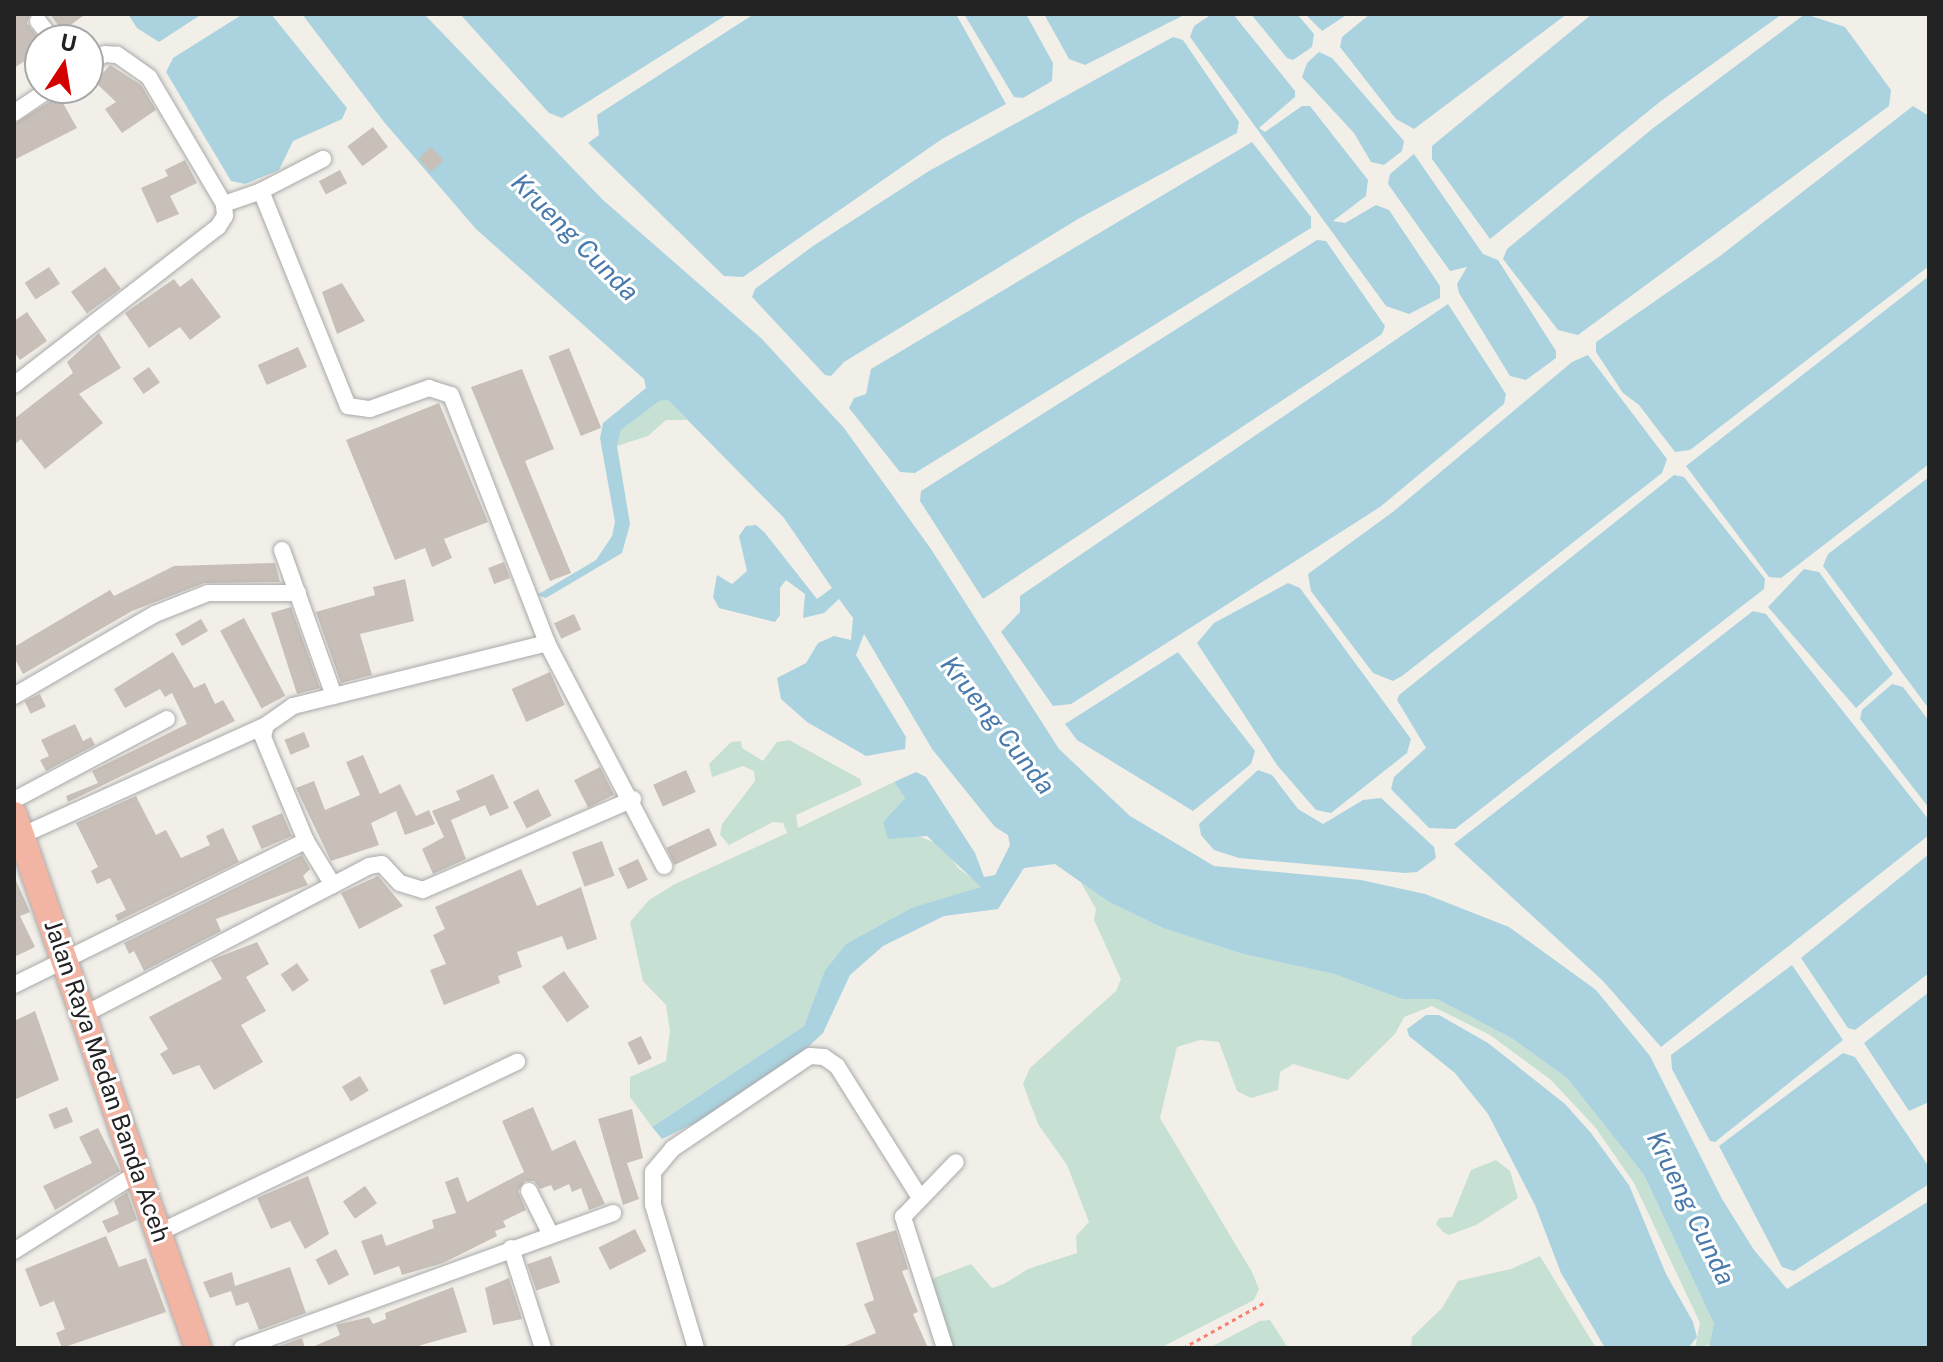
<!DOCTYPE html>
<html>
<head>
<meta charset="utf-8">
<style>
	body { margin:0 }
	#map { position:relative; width:1943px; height:1362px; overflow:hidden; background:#f2efe9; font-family:"Public Sans",sans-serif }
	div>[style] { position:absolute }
	.wetland>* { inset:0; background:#c6e0d4 }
	.water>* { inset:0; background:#aad3df }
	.building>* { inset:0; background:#c7bfb8; transform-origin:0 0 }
	.path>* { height:3px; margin-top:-1.5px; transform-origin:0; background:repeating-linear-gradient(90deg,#fa8072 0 4px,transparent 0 8px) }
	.roads { filter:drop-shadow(0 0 2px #a9a9a9) drop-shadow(0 0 2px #a9a9a9) }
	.minor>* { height:16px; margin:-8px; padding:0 8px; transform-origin:8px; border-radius:8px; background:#fff }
	.trunk>* { height:26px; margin:-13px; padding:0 13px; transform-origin:13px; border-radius:13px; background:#f2b4a3 }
	span { translate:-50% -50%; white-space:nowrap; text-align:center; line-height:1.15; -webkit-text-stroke:6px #fff; paint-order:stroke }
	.street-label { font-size:24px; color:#222 }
	.water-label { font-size:26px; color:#4a7aab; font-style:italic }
	.frame { position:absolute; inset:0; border:16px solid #222; pointer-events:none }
	.north { position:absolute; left:24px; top:24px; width:80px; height:80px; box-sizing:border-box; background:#fff; border:2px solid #a7a7a7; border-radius:50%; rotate:12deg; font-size:22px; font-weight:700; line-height:32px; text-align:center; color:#222 }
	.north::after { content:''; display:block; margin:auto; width:28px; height:36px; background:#d40000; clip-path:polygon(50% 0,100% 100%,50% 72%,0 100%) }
</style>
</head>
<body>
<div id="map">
	<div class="wetland">
		<i style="clip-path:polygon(659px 400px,668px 400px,687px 420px,666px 420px,648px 436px,617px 446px,621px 430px)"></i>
		<i style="clip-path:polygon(789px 740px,860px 779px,862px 785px,796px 815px,798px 828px,894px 782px,905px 798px,883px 822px,943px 846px,958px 868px,982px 886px,970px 894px,911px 908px,846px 944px,825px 970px,804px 1026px,652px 1127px,630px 1097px,630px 1077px,666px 1061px,670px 1031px,666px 1005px,643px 981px,630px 922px,649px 900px,675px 884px,787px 833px,783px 823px,773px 822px,729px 845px,720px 835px,722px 824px,755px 781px,754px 771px,743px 766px,712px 777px,709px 764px,731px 742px,741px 741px,742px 748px,763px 761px,777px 742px)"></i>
		<i style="clip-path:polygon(1080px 881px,1109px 902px,1163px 928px,1243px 954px,1334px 974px,1402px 999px,1437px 999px,1513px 1039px,1567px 1078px,1644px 1175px,1714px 1324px,1713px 1344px,1695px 1348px,1700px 1323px,1634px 1183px,1595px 1127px,1551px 1080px,1490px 1035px,1432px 1006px,1404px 1017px,1395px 1034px,1348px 1080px,1293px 1064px,1280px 1072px,1278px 1090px,1251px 1098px,1237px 1091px,1219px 1042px,1200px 1040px,1177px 1047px,1160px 1118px,1252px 1272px,1259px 1289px,1254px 1300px,1160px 1348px,950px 1348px,930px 1286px,934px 1278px,971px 1264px,992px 1288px,1004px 1284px,1028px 1269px,1077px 1253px,1076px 1236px,1089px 1222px,1067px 1165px,1038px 1124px,1023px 1084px,1030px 1068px,1116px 991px,1121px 979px,1094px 920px,1096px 909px)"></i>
		<i style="clip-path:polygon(1496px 1160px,1510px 1171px,1518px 1198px,1476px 1225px,1449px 1235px,1443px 1232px,1436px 1224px,1439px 1218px,1452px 1217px,1471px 1170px)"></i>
		<i style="clip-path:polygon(1540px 1256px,1596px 1348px,1411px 1348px,1412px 1337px,1442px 1308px,1458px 1281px,1511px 1269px)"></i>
		<i style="clip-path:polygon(1270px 1320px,1288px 1348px,1209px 1348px,1260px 1321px)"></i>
	</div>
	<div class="water">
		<i style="clip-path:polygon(128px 14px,202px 14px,159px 42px,137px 28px)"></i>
		<i style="clip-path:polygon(243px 14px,271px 14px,347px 108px,342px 119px,293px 141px,279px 170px,245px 184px,231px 181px,166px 72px,173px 58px)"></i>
		<i style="clip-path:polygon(302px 14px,424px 14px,603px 200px,761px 338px,844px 428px,931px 549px,1059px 749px,1130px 816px,1214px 866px,1361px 880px,1425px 894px,1509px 927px,1596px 990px,1650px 1056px,1722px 1199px,1754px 1250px,1787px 1289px,1929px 1201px,1929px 1348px,1709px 1348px,1714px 1324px,1644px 1175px,1567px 1078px,1513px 1039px,1437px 999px,1402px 999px,1334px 974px,1243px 954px,1163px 928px,1109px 902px,1055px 864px,1024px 868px,998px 909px,944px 916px,883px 946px,850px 975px,823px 1033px,806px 1049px,703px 1119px,662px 1139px,652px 1127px,804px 1026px,825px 970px,846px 944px,911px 908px,981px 887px,927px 836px,888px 839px,883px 822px,905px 798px,894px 782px,916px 772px,926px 777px,975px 853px,984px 877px,995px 875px,1010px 845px,1008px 835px,995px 827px,932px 749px,864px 634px,856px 655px,906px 737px,905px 749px,866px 756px,807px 722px,781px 699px,777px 678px,806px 663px,818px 643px,834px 636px,851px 640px,853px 618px,839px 599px,824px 613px,803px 618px,805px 594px,786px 580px,780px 588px,780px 615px,775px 622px,719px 608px,713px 597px,717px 575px,732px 584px,747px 571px,739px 536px,746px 526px,756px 525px,765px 533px,817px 599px,832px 588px,784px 518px,668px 400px,659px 401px,621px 430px,617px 446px,630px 524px,622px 553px,546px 598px,537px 595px,596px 560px,612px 536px,615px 522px,600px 438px,603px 423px,646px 388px,644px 379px,476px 229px,384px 122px)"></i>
		<i style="clip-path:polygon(460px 14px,728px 14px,562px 118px,549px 113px)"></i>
		<i style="clip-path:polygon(754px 14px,956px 14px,1006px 104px,942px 139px,743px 277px,724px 276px,588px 143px,599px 135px,597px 115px)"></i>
		<i style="clip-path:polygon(964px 14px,1026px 14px,1053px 63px,1052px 81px,1023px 98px,1014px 97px)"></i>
		<i style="clip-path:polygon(1044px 14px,1186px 14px,1085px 65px,1069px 59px)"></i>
		<i style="clip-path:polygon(1212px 14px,1233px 14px,1295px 91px,1295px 97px,1259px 128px,1265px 132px,1302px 106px,1310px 106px,1368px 180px,1366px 196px,1333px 221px,1345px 223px,1376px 205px,1389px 210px,1440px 286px,1440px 298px,1409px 314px,1386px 306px,1190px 37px,1194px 26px)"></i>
		<i style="clip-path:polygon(1251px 14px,1297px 14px,1314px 34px,1312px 47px,1293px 60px,1287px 58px)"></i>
		<i style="clip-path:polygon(1305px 14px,1348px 14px,1322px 31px)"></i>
		<i style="clip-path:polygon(1370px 14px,1567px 14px,1414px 129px,1396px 119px,1340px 47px,1342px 37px)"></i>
		<i style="clip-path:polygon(1592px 14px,1782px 14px,1661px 101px,1490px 239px,1432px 159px,1432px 146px)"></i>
		<i style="clip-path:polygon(1805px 14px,1845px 27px,1891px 90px,1889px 106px,1578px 335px,1558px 330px,1503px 259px,1507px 249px,1652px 129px)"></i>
		<i style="clip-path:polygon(1173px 37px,1183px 40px,1239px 122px,1237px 133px,1078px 219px,844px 362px,831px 376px,825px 375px,752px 297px,755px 289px,813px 246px,929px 171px)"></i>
		<i style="clip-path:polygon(1319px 52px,1332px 58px,1404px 141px,1402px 151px,1384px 165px,1371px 162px,1354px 133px,1302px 77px,1307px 63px)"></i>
		<i style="clip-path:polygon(1913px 106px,1929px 116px,1929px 266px,1690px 450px,1675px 452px,1639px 405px,1623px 393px,1596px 352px,1596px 342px,1720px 256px)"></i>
		<i style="clip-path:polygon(1252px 142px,1311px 217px,1311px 228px,915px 473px,900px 472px,849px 408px,854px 398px,866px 394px,871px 369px)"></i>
		<i style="clip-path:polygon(1414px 154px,1483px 254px,1498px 260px,1556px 351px,1556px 358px,1526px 380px,1510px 376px,1459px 293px,1457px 284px,1467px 267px,1450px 271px,1388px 184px,1390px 174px)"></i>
		<i style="clip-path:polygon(1317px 240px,1326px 241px,1385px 326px,1382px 334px,983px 599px,920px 501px,921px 491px)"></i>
		<i style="clip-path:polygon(1929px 276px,1929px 464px,1781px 578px,1769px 577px,1686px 466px)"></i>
		<i style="clip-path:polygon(1448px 304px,1506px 394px,1504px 404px,1380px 507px,1071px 704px,1053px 706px,1001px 632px,1020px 612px,1020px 596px)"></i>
		<i style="clip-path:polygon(1588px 355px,1667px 459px,1662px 473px,1402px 676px,1393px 681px,1373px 673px,1311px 591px,1308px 574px,1394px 511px,1572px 362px)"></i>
		<i style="clip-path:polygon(1674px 475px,1684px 477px,1765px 579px,1764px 589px,1455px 829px,1429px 828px,1391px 789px,1394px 777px,1426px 748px,1397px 700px,1399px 695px)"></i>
		<i style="clip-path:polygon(1929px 477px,1929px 709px,1823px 566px,1828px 554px)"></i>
		<i style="clip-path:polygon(1804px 569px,1819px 572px,1893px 674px,1856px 708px,1768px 607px)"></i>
		<i style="clip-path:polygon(1288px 583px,1300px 588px,1411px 739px,1407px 753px,1331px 813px,1316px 810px,1277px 765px,1197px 643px,1214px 623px)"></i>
		<i style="clip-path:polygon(1753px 611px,1766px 614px,1929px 820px,1929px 835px,1661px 1047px,1603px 981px,1454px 844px)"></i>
		<i style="clip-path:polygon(1178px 652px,1255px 751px,1251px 764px,1193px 811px,1077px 740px,1065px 724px)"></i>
		<i style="clip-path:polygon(1892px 684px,1903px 687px,1929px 721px,1929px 808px,1860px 719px,1862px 710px)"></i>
		<i style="clip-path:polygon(1258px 770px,1272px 775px,1298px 809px,1323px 824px,1363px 800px,1381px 798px,1434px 847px,1436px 858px,1417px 872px,1405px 873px,1239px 858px,1214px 850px,1201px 835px,1199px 824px)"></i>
		<i style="clip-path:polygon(1929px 854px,1929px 973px,1855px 1030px,1848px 1028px,1801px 958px)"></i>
		<i style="clip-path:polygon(1792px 965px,1843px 1040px,1715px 1142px,1710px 1141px,1672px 1069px,1671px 1055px)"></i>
		<i style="clip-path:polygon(1929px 992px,1929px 1102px,1909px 1111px,1864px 1043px)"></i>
		<i style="clip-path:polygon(1426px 1015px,1439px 1015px,1488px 1043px,1565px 1104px,1591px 1133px,1629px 1185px,1666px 1274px,1693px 1322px,1697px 1337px,1690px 1346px,1605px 1348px,1561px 1273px,1535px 1205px,1488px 1114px,1455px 1073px,1409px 1036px,1407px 1029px)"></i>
		<i style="clip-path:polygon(1843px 1053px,1855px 1057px,1929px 1167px,1929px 1184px,1794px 1271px,1782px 1267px,1719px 1146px)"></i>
	</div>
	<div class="building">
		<i style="clip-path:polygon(14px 14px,30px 14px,27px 23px,40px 41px,40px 51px,14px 68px)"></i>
		<i style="clip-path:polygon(50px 14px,86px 14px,62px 31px)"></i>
		<i style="clip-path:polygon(110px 65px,141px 85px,156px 110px,122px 133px,105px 109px,116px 102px,95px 82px)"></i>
		<i style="clip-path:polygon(59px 96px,77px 128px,14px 160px,14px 124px)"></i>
		<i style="left:373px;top:127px;width:25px;height:32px;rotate:53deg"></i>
		<i style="left:431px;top:147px;width:18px;height:17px;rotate:47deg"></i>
		<i style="clip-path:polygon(185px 160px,197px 183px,170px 196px,179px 214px,157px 223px,141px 188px,168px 176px,165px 170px)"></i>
		<i style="left:340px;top:170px;width:15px;height:24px;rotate:62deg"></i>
		<i style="left:49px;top:267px;width:20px;height:29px;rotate:57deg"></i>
		<i style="left:105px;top:267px;width:27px;height:42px;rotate:54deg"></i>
		<i style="clip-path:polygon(192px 278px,221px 317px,190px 340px,180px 327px,149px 348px,125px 313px,174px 279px,180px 287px)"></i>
		<i style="clip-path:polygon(342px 283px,365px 321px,337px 334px,322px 292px)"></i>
		<i style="clip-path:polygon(27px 312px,47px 341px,20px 360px,14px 352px,14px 321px)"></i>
		<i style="clip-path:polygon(99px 333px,121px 368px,79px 394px,103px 423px,45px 469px,21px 439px,14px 445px,14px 419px,73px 373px,67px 362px)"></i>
		<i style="left:298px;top:347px;width:22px;height:44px;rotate:66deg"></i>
		<i style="left:569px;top:348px;width:86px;height:22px;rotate:68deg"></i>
		<i style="left:149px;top:367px;width:19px;height:20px;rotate:55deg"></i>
		<i style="clip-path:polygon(522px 369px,554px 449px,525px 461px,571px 573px,550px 581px,471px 387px)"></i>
		<i style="clip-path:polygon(439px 403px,488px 522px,444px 539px,452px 558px,432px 567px,425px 548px,395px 560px,346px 440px)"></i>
		<i style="left:504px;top:562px;width:17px;height:17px;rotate:69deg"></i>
		<i style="clip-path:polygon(275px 563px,280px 582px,204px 583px,132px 611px,23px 674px,14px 657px,14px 647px,110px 590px,114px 596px,174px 566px)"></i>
		<i style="clip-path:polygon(405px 579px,414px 621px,360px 634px,372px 675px,341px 683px,316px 612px,375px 595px,373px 587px)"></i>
		<i style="clip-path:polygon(291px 607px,320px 688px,297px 694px,271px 613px)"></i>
		<i style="left:574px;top:614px;width:17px;height:22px;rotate:65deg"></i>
		<i style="left:244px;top:618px;width:88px;height:27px;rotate:62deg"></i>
		<i style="left:201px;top:619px;width:14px;height:30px;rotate:60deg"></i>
		<i style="clip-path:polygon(173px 652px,194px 688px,205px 683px,215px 704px,223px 700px,235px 721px,68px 802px,66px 796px,98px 783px,92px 771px,187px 724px,172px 693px,165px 697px,160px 689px,125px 708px,114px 689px)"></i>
		<i style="left:550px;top:672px;width:36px;height:42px;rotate:66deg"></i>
		<i style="left:40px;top:694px;width:14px;height:17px;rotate:65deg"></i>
		<i style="clip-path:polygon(75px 724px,83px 741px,91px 737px,95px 745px,46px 771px,40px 760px,49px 756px,41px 740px)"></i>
		<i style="left:304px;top:732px;width:16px;height:21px;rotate:68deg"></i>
		<i style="clip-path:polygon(363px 755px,380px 794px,400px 784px,416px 816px,429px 810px,435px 824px,405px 835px,396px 811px,371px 823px,379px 845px,331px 861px,296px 788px,314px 781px,325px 810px,360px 795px,346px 762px)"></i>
		<i style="left:600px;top:767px;width:31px;height:29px;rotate:63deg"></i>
		<i style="left:686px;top:770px;width:24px;height:36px;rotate:66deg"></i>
		<i style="clip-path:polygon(493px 774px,509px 808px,490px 816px,485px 805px,451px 820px,466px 859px,433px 874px,422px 849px,444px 837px,432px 811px,460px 800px,456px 791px)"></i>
		<i style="left:538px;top:789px;width:30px;height:28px;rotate:63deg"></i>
		<i style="clip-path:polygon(136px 796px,156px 835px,166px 830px,181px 858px,210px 845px,206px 836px,223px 828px,239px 862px,118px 921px,115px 915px,126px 910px,110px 878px,97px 884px,91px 871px,98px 867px,76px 823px)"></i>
		<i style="left:282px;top:813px;width:25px;height:33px;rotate:67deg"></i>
		<i style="left:709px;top:828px;width:19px;height:47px;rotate:65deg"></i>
		<i style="left:602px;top:841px;width:37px;height:32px;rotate:70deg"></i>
		<i style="clip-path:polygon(302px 855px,310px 869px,303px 876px,308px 885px,216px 919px,221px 931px,144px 971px,134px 951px,129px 954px,124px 943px)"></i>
		<i style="left:638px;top:859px;width:23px;height:22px;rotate:65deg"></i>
		<i style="clip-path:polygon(521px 869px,537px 906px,581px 887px,597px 939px,567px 950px,562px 936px,517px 952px,522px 967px,498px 976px,500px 983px,444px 1005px,430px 970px,446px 964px,433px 935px,445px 929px,435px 907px)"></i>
		<i style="clip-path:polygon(14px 876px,30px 912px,20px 916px,35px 947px,14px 957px)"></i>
		<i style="clip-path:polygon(378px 876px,403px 906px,359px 929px,341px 893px)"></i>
		<i style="clip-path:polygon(257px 942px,269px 964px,246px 977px,266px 1011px,241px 1025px,263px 1062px,214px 1090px,199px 1065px,173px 1075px,160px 1054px,168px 1049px,149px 1017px,222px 979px,211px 960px)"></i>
		<i style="left:297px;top:963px;width:21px;height:20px;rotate:55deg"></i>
		<i style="left:564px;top:971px;width:44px;height:27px;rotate:55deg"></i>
		<i style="clip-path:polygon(35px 1011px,59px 1080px,14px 1100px,14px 1021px)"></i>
		<i style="left:641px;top:1036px;width:25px;height:15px;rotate:64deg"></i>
		<i style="left:360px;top:1076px;width:17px;height:21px;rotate:59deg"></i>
		<i style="left:67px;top:1107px;width:16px;height:20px;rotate:68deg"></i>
		<i style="clip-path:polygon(533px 1107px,552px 1151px,575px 1140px,605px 1204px,589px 1210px,581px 1188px,572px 1192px,569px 1184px,554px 1191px,551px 1185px,540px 1189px,534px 1181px,525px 1181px,518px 1191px,526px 1210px,503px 1221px,506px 1227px,495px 1231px,497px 1236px,443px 1263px,402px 1275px,399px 1266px,374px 1275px,361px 1241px,382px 1234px,386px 1246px,434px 1228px,432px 1220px,456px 1213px,445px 1182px,458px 1177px,467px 1202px,524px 1172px,502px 1121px)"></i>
		<i style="clip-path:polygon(632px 1109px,643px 1158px,627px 1163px,639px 1199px,623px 1205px,598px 1119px)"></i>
		<i style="clip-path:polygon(98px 1128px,120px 1171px,55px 1210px,43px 1186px,92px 1163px,79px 1137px)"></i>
		<i style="clip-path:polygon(308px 1176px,329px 1234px,305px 1249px,290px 1221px,271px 1229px,257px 1198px)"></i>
		<i style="left:365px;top:1186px;width:21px;height:27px;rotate:55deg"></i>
		<i style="clip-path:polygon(127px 1192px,137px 1220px,108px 1233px,102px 1221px,119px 1214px,114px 1201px)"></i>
		<i style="left:635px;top:1229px;width:25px;height:41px;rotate:63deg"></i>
		<i style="clip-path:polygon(896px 1230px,908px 1269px,902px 1271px,918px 1312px,913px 1314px,928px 1348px,840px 1348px,876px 1333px,864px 1304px,874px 1300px,856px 1243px)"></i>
		<i style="clip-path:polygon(106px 1236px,119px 1267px,146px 1258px,166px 1312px,62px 1348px,56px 1333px,65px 1329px,54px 1301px,40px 1307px,25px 1269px)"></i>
		<i style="left:336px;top:1249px;width:29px;height:23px;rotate:63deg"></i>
		<i style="left:551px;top:1256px;width:28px;height:25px;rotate:71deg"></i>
		<i style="clip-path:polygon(290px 1267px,306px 1313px,259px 1330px,248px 1302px,236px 1306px,231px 1291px,210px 1298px,203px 1282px,232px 1272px,235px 1286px)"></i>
		<i style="clip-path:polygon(509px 1278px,522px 1319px,493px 1325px,485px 1288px)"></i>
		<i style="clip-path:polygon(453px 1287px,467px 1332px,411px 1348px,310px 1348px,340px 1335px,336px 1325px,369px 1317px,373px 1324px,386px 1319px,385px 1313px)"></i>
		<i style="clip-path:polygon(302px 1338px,305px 1348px,274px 1348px)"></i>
	</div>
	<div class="path">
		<i style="left:1183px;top:1348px;width:96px;rotate:-29.2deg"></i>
	</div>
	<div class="roads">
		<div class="minor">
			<i style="left:38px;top:21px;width:24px;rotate:52deg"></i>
			<i style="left:14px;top:113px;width:45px;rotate:-34deg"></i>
			<i style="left:261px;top:191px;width:232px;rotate:68deg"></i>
			<i style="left:348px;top:406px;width:22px;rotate:8deg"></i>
			<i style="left:370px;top:409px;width:63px;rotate:-19.6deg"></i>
			<i style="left:429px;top:388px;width:23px;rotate:18deg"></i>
			<i style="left:451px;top:395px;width:266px;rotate:68.8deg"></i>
			<i style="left:547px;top:643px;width:252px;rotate:62.3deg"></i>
			<i style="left:224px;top:204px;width:39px;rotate:-19deg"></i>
			<i style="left:261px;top:191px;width:70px;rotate:-27.3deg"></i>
			<i style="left:14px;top:385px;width:258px;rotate:-37.8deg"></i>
			<i style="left:218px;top:227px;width:13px;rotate:-58deg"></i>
			<i style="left:225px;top:216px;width:12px;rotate:-95deg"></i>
			<i style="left:224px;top:204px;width:147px;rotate:-120.6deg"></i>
			<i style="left:149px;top:77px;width:39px;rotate:-145deg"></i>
			<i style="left:117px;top:55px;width:12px;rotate:-175deg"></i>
			<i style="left:105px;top:54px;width:19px;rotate:152deg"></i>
			<i style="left:282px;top:550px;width:155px;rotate:70.4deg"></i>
			<i style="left:14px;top:696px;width:163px;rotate:-30.2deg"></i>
			<i style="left:155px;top:614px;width:57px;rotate:-21.6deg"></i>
			<i style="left:208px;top:593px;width:90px"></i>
			<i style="left:14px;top:800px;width:173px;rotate:-27.9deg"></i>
			<i style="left:16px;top:838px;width:274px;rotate:-24.3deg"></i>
			<i style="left:333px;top:885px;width:52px;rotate:-121.5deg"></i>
			<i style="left:306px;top:841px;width:113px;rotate:-112.5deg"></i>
			<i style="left:263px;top:737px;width:12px;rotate:-76deg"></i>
			<i style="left:266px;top:725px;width:33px;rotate:-35deg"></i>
			<i style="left:293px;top:706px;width:262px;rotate:-13.9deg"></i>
			<i style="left:14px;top:985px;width:326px;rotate:-26.3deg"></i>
			<i style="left:83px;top:1015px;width:322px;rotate:-27.5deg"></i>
			<i style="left:369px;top:866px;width:13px;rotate:-9deg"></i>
			<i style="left:382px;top:864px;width:26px;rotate:47deg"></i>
			<i style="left:400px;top:883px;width:24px;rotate:17deg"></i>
			<i style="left:423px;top:890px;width:229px;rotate:-23.4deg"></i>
			<i style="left:529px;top:1191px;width:47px;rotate:63.4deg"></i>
			<i style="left:158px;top:1233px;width:398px;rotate:-25.5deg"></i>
			<i style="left:511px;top:1248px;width:105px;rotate:72.3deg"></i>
			<i style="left:14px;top:1251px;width:148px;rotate:-32.3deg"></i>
			<i style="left:242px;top:1348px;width:395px;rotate:-20deg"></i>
			<i style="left:696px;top:1348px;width:149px;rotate:-106.7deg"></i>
			<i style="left:653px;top:1205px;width:33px;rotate:-90deg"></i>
			<i style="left:653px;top:1172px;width:30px;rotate:-50deg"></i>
			<i style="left:672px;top:1149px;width:166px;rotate:-34deg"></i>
			<i style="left:810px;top:1056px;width:14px;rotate:4deg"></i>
			<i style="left:824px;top:1057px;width:16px;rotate:35deg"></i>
			<i style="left:837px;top:1066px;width:156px;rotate:57.8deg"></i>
			<i style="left:945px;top:1348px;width:138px;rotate:-107.8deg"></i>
			<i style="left:903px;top:1217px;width:76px;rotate:-46.1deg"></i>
		</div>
		<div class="trunk">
			<i style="left:14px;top:815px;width:564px;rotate:70.95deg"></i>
		</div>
	</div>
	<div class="street-label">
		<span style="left:107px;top:1081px;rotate:71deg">Jalan Raya Medan Banda Aceh</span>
	</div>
	<div class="water-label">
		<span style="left:575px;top:237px;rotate:45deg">Krueng Cunda</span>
		<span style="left:998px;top:725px;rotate:52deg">Krueng Cunda</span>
		<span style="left:1691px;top:1208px;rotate:64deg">Krueng Cunda</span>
	</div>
	<div class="frame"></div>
	<div class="north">U</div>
</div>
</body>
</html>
